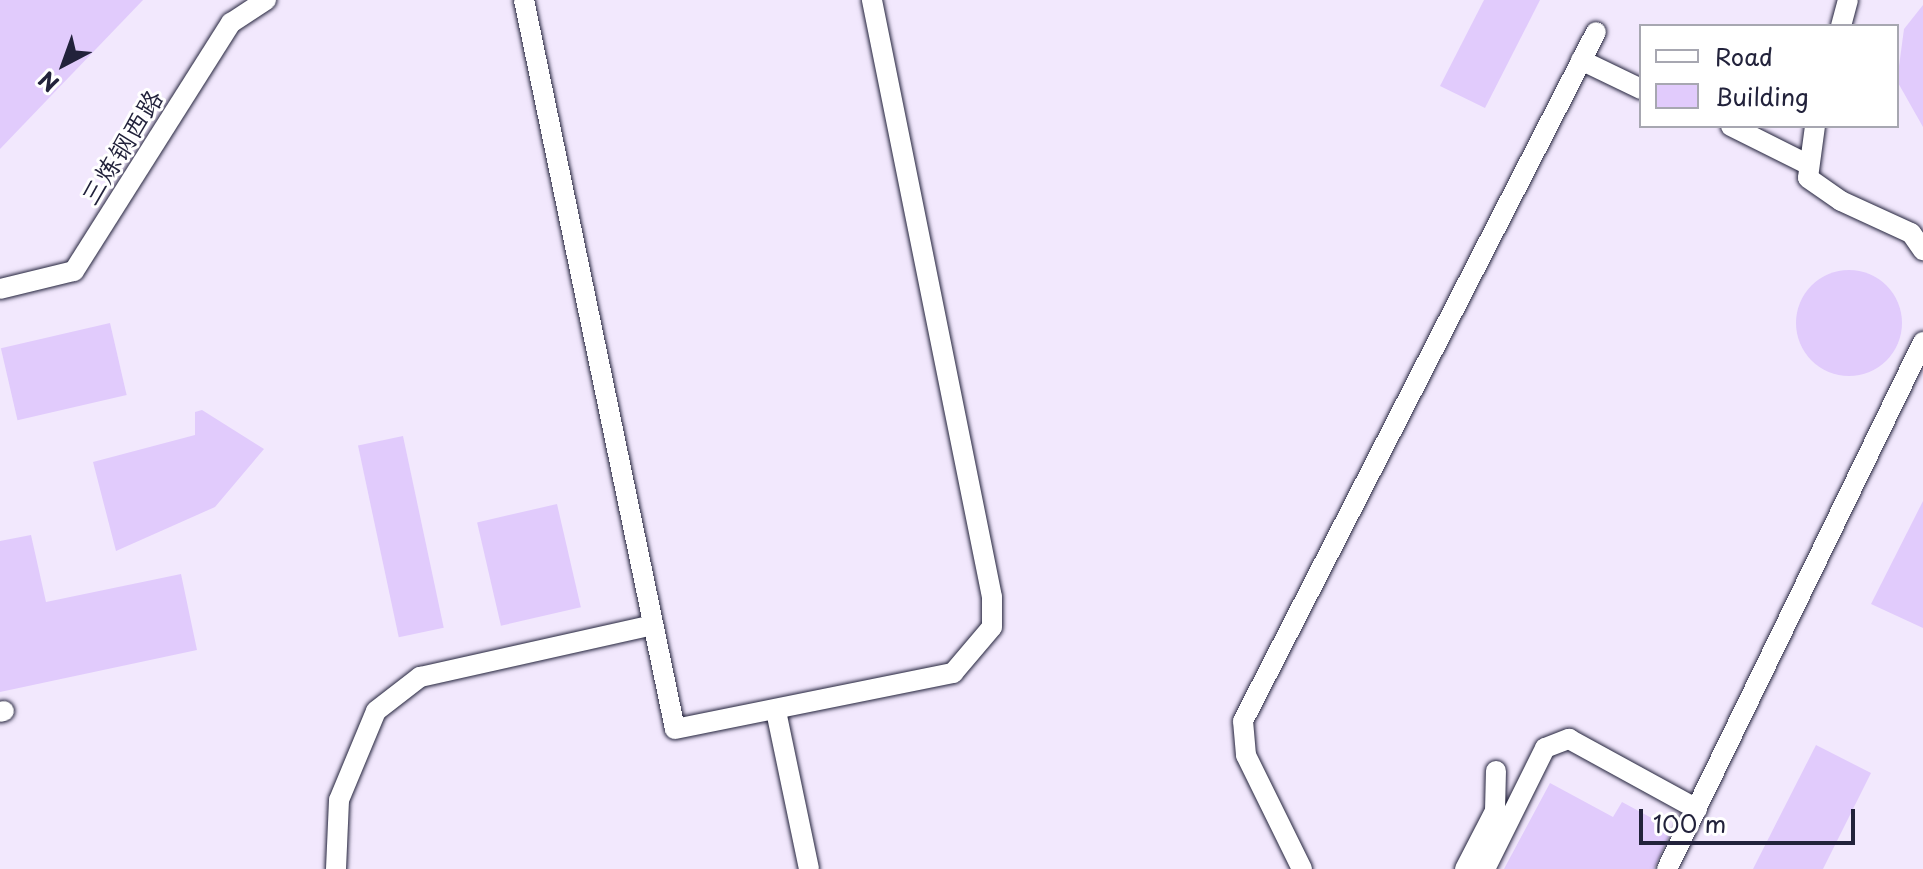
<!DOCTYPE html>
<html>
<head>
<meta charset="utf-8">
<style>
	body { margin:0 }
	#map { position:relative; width:1923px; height:869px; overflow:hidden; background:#f9f5fe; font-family:"Playpen Sans","LXGW WenKai TC",sans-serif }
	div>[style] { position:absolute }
	.built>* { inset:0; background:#f2e8fd }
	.building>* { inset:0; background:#e1cbfc; transform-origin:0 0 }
	.round { border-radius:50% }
	.roads { filter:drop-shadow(0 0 2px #22223b) drop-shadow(0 0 2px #22223b) }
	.minor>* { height:20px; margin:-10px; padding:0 10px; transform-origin:10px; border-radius:10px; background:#fff }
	span { translate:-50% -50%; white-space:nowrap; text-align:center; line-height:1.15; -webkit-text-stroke:6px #fff; paint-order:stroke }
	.street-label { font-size:26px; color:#22223b }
	.legend { position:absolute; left:1639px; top:24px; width:260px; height:104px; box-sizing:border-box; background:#fff; border:2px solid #a7a7b1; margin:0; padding:10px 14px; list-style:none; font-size:24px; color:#22223b }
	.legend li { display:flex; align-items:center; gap:16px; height:40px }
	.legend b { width:40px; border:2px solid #a7a7b1 }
	.north { position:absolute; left:24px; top:24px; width:80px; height:80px; -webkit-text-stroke:6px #fff; paint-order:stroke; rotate:221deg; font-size:22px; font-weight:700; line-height:32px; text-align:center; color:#22223b }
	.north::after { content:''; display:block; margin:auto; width:28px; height:36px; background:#22223b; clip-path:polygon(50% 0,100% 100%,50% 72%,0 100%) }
	.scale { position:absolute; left:1639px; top:809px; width:216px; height:36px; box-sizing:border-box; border:4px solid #22223b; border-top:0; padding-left:10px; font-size:24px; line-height:28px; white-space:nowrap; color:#22223b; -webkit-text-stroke:6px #fff; paint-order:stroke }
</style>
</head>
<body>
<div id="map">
	<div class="built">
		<i style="clip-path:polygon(evenodd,0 0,1923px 0,1923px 869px,0 869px,0 0,1641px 26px,1897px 26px,1897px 126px,1641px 126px,1641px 26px)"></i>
	</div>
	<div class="building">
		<i style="clip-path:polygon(0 0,143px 0,0 149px)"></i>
		<i style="clip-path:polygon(1484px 0,1540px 0,1485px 108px,1440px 86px)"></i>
		<i style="clip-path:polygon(1923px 5px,1923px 127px,1897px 81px,1904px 29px)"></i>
		<i class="round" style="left:1796px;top:270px;width:106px;height:106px"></i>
		<i style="left:110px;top:323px;width:74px;height:112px;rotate:77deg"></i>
		<i style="clip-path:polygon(202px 410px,264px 449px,215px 507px,116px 551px,93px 462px,195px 435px,195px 412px)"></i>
		<i style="left:403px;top:436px;width:196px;height:46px;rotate:78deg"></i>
		<i style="clip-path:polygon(1923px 501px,1923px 628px,1871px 604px)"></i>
		<i style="left:557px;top:504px;width:106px;height:82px;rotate:77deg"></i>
		<i style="clip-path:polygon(31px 535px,46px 602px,181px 574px,197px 650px,0 692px,0 541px)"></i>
		<i style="clip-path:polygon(1816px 745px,1871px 773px,1823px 869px,1753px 869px)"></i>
		<i style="clip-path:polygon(1550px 783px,1613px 817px,1622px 802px,1672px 829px,1654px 869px,1504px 869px)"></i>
	</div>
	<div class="roads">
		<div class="minor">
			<i style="left:524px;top:0;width:744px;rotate:78.3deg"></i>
			<i style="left:675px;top:729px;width:284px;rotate:-11.4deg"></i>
			<i style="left:953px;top:673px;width:60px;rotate:-49.7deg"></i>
			<i style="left:992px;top:627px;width:30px;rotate:-90deg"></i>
			<i style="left:992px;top:597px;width:609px;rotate:-101.37deg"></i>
			<i style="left:1841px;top:26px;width:27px;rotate:-75deg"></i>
			<i style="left:1581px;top:60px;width:67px;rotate:25.8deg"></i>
			<i style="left:1731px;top:126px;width:83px;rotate:26.6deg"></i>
			<i style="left:1815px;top:126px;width:52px;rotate:97.7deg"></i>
			<i style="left:1808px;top:178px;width:40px;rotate:34.9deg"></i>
			<i style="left:1841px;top:201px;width:77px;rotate:24.6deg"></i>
			<i style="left:1911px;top:233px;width:21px;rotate:55deg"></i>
			<i style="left:0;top:289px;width:76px;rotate:-13.7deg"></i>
			<i style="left:74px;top:271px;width:294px;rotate:-57.7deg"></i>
			<i style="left:231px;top:23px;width:42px;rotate:-33.3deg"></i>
			<i style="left:776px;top:711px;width:161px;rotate:78.2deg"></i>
			<i style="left:0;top:712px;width:4px;rotate:-14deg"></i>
			<i style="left:336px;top:869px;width:69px;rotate:-87.5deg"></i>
			<i style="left:339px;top:800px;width:96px;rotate:-67.4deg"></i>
			<i style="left:376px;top:711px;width:56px;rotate:-37.7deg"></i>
			<i style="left:420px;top:677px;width:238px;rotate:-12.6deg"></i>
			<i style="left:1302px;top:869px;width:127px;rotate:-116.2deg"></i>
			<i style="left:1246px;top:755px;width:34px;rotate:-95deg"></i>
			<i style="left:1243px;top:721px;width:774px;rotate:-62.87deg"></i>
			<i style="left:1465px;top:869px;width:65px;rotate:-62.7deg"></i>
			<i style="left:1495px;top:811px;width:40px;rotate:-88.6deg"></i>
			<i style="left:1485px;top:869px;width:135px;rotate:-63.6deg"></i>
			<i style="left:1545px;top:748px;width:26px;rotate:-21deg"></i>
			<i style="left:1569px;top:739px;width:146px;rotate:28.7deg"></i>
			<i style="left:1667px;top:869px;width:586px;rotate:-64.09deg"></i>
		</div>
	</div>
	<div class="street-label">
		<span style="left:121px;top:147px;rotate:-58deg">三炼钢西路</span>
	</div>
	<ul class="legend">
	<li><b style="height:10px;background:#fff"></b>Road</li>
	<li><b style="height:22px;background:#e1cbfc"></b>Building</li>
	</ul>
	<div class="north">N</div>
	<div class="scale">100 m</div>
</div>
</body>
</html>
